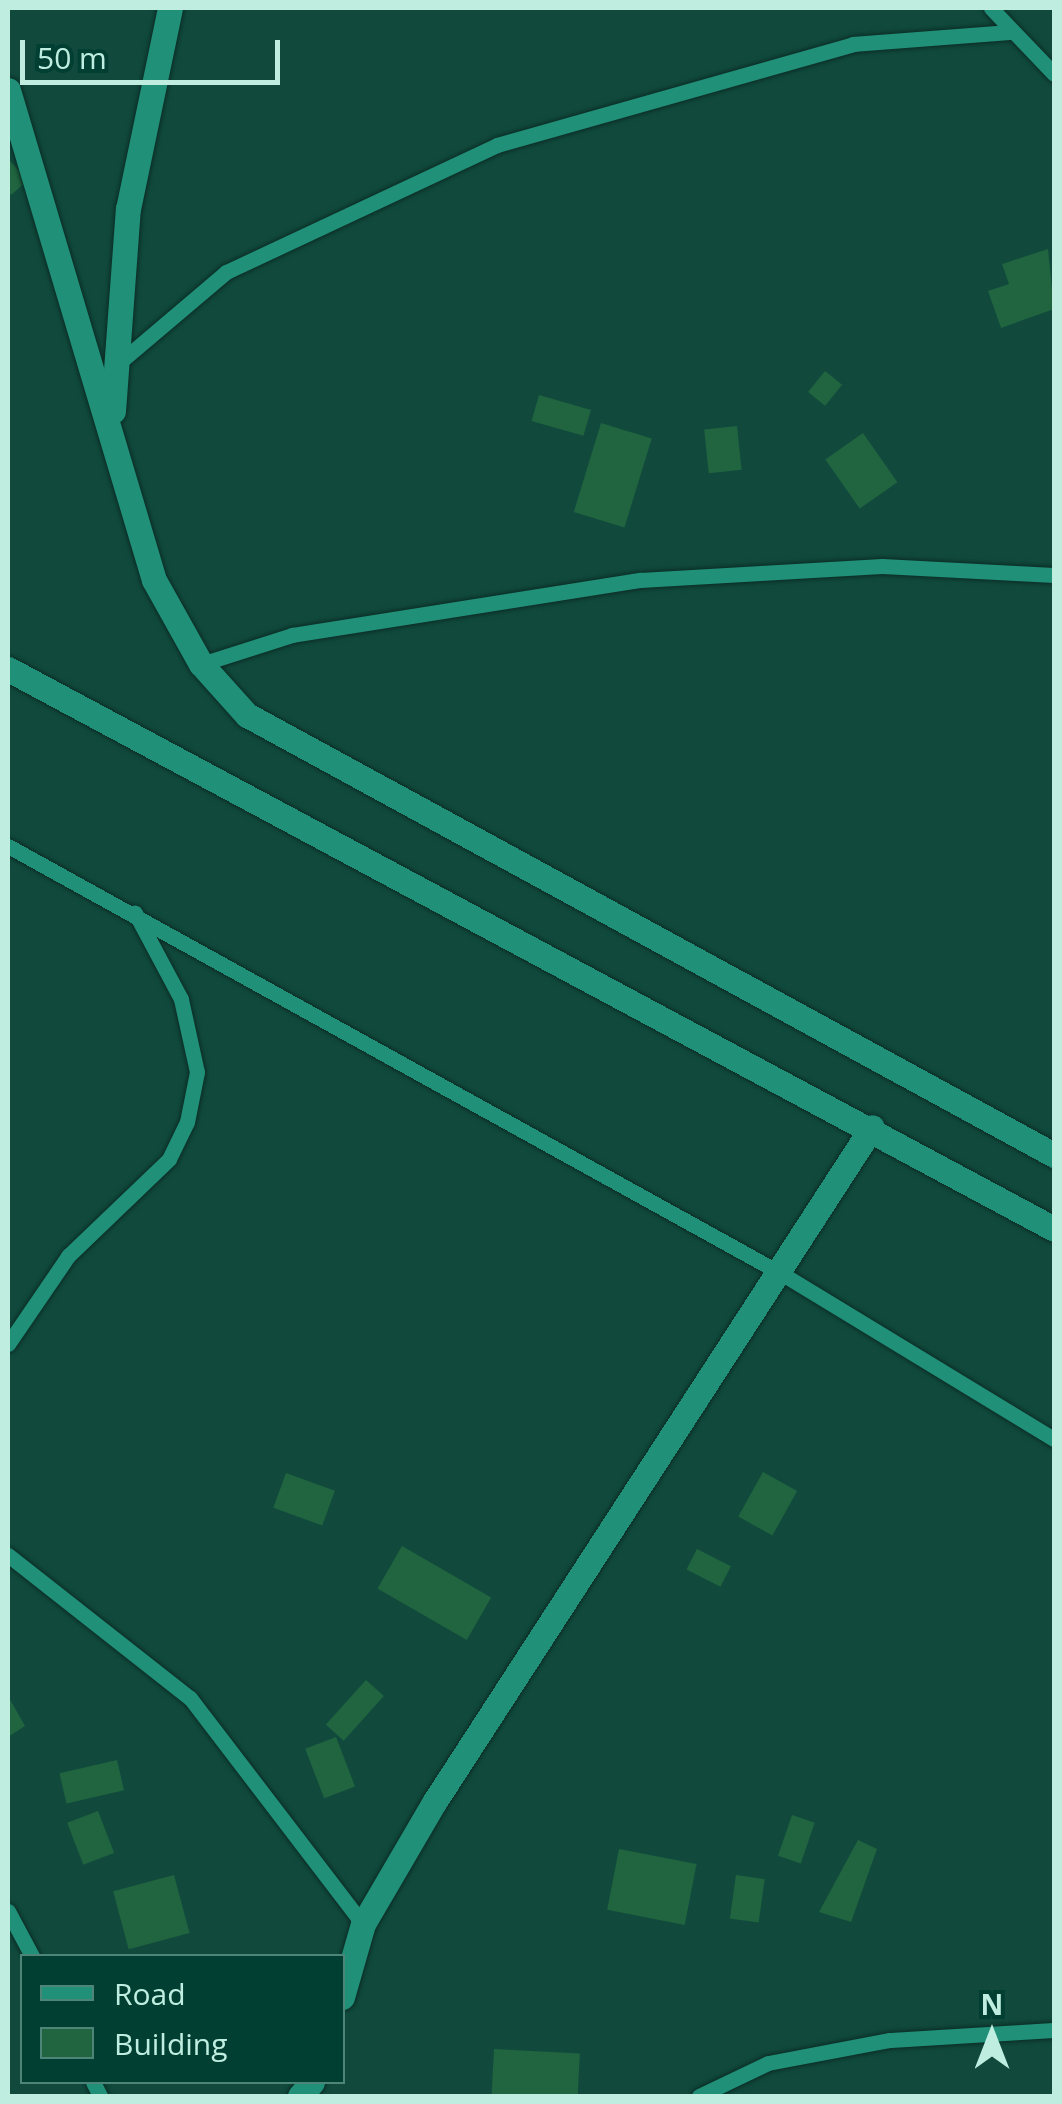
<!DOCTYPE html>
<html>
<head>
<meta charset="utf-8">
<style>
	body { margin:0 }
	#map { position:relative; width:1062px; height:2104px; overflow:hidden; background:#114a3d; font-family:"Open Sans",sans-serif }
	div>[style] { position:absolute }
	.building>* { inset:0; background:#20653f; transform-origin:0 0 }
	.roads { filter:drop-shadow(0 0 2px #0b2c25) drop-shadow(0 0 2px #0b2c25) }
	.service>* { height:15px; margin:-7.5px; padding:0 7.5px; transform-origin:7.5px; border-radius:7.5px; background:#209079 }
	.minor>* { height:25px; margin:-12.5px; padding:0 12.5px; transform-origin:12.5px; border-radius:12.5px; background:#209079 }
	.secondary>* { height:25px; margin:-12.5px; padding:0 12.5px; transform-origin:12.5px; border-radius:12.5px; background:#209079 }
	span { translate:-50% -50%; white-space:nowrap; text-align:center; line-height:1.15; -webkit-text-stroke:10px #013f33; paint-order:stroke }
	.frame { position:absolute; inset:0; border:10px solid #bfeee0; pointer-events:none }
	.legend { position:absolute; left:20px; top:1954px; width:325px; height:130px; box-sizing:border-box; background:#013f33; border:2px solid #4d8578; margin:0; padding:12px 18px; list-style:none; font-size:30px; color:#bfeee0 }
	.legend li { display:flex; align-items:center; gap:20px; height:50px }
	.legend b { width:50px; border:2px solid #4d8578 }
	.north { position:absolute; left:942px; top:1984px; width:100px; height:100px; -webkit-text-stroke:8px #013f33; paint-order:stroke; rotate:0deg; font-size:28px; font-weight:700; line-height:40px; text-align:center; color:#bfeee0 }
	.north::after { content:''; display:block; margin:auto; width:35px; height:45px; background:#bfeee0; clip-path:polygon(50% 0,100% 100%,50% 72%,0 100%) }
	.scale { position:absolute; left:20px; top:40px; width:260px; height:45px; box-sizing:border-box; border:5px solid #bfeee0; border-top:0; padding-left:12px; font-size:30px; line-height:35px; white-space:nowrap; color:#bfeee0; -webkit-text-stroke:8px #013f33; paint-order:stroke }
</style>
</head>
<body>
<div id="map">
	<div class="building">
		<i style="clip-path:polygon(8px 159px,28px 180px,11px 195px,8px 191px)"></i>
		<i style="clip-path:polygon(1048px 249px,1054px 309px,1001px 328px,988px 291px,1009px 284px,1002px 264px)"></i>
		<i style="left:825px;top:371px;width:22px;height:27px;rotate:39deg"></i>
		<i style="left:539px;top:395px;width:54px;height:27px;rotate:16deg"></i>
		<i style="left:601px;top:423px;width:53px;height:93px;rotate:17deg"></i>
		<i style="left:737px;top:426px;width:44px;height:33px;rotate:84deg"></i>
		<i style="left:863px;top:433px;width:60px;height:46px;rotate:55deg"></i>
		<i style="left:763px;top:1472px;width:39px;height:51px;rotate:29deg"></i>
		<i style="left:286px;top:1473px;width:52px;height:37px;rotate:20deg"></i>
		<i style="left:402px;top:1546px;width:103px;height:49px;rotate:30deg"></i>
		<i style="left:697px;top:1549px;width:38px;height:23px;rotate:27deg"></i>
		<i style="left:366px;top:1680px;width:24px;height:60px;rotate:42deg"></i>
		<i style="clip-path:polygon(8px 1696px,25px 1726px,8px 1737px)"></i>
		<i style="left:336px;top:1737px;width:53px;height:33px;rotate:69deg"></i>
		<i style="left:117px;top:1760px;width:31px;height:59px;rotate:77deg"></i>
		<i style="left:98px;top:1811px;width:45px;height:33px;rotate:69deg"></i>
		<i style="left:792px;top:1815px;width:24px;height:43px;rotate:19deg"></i>
		<i style="clip-path:polygon(858px 1840px,877px 1849px,851px 1922px,819px 1912px)"></i>
		<i style="left:619px;top:1849px;width:79px;height:62px;rotate:11deg"></i>
		<i style="left:174px;top:1875px;width:60px;height:63px;rotate:75deg"></i>
		<i style="left:736px;top:1875px;width:29px;height:44px;rotate:8deg"></i>
		<i style="left:494px;top:2049px;width:86px;height:47px;rotate:3deg"></i>
	</div>
	<div class="roads">
		<div class="service">
			<i style="left:991px;top:8px;width:91px;rotate:46.3deg"></i>
			<i style="left:120px;top:362px;width:139px;rotate:-40.3deg"></i>
			<i style="left:226px;top:272px;width:299px;rotate:-25.1deg"></i>
			<i style="left:497px;top:145px;width:370px;rotate:-15.8deg"></i>
			<i style="left:853px;top:44px;width:156px;rotate:-4.4deg"></i>
			<i style="left:201px;top:664px;width:96px;rotate:-17.7deg"></i>
			<i style="left:292px;top:635px;width:352px;rotate:-9deg"></i>
			<i style="left:640px;top:580px;width:242px;rotate:-3.3deg"></i>
			<i style="left:882px;top:566px;width:172px;rotate:3deg"></i>
			<i style="left:8px;top:846px;width:887px;rotate:28.94deg"></i>
			<i style="left:784px;top:1275px;width:316px;rotate:31.3deg"></i>
			<i style="left:8px;top:1344px;width:107px;rotate:-55.7deg"></i>
			<i style="left:68px;top:1256px;width:140px;rotate:-43.8deg"></i>
			<i style="left:169px;top:1159px;width:41px;rotate:-64.1deg"></i>
			<i style="left:187px;top:1122px;width:51px;rotate:-78.7deg"></i>
			<i style="left:197px;top:1072px;width:75px;rotate:-102.4deg"></i>
			<i style="left:181px;top:999px;width:98px;rotate:-118.1deg"></i>
			<i style="left:8px;top:1555px;width:231px;rotate:38.2deg"></i>
			<i style="left:190px;top:1698px;width:285px;rotate:52.6deg"></i>
			<i style="left:8px;top:1911px;width:51px;rotate:61.9deg"></i>
			<i style="left:93px;top:2082px;width:16px;rotate:63deg"></i>
			<i style="left:699px;top:2096px;width:76px;rotate:-25.6deg"></i>
			<i style="left:768px;top:2063px;width:124px;rotate:-10.7deg"></i>
			<i style="left:890px;top:2040px;width:164px;rotate:-3.5deg"></i>
		</div>
		<div class="minor">
			<i style="left:8px;top:90px;width:511px;rotate:73.41deg"></i>
			<i style="left:154px;top:580px;width:96px;rotate:60.8deg"></i>
			<i style="left:201px;top:664px;width:69px;rotate:48deg"></i>
			<i style="left:247px;top:715px;width:919px;rotate:28.6deg"></i>
			<i style="left:113px;top:411px;width:203px;rotate:-85.8deg"></i>
			<i style="left:128px;top:209px;width:205px;rotate:-78.2deg"></i>
			<i style="left:342px;top:1997px;width:76px;rotate:-74deg"></i>
			<i style="left:363px;top:1924px;width:143px;rotate:-59.7deg"></i>
			<i style="left:435px;top:1801px;width:803px;rotate:-57.04deg"></i>
			<i style="left:300px;top:2096px;width:18px;rotate:-49deg"></i>
		</div>
		<div class="secondary">
			<i style="left:8px;top:669px;width:1186px;rotate:28.16deg"></i>
		</div>
	</div>
	<div class="frame"></div>
	<ul class="legend">
	<li><b style="height:12px;background:#209079"></b>Road</li>
	<li><b style="height:28px;background:#20653f"></b>Building</li>
	</ul>
	<div class="north">N</div>
	<div class="scale">50 m</div>
</div>
</body>
</html>
